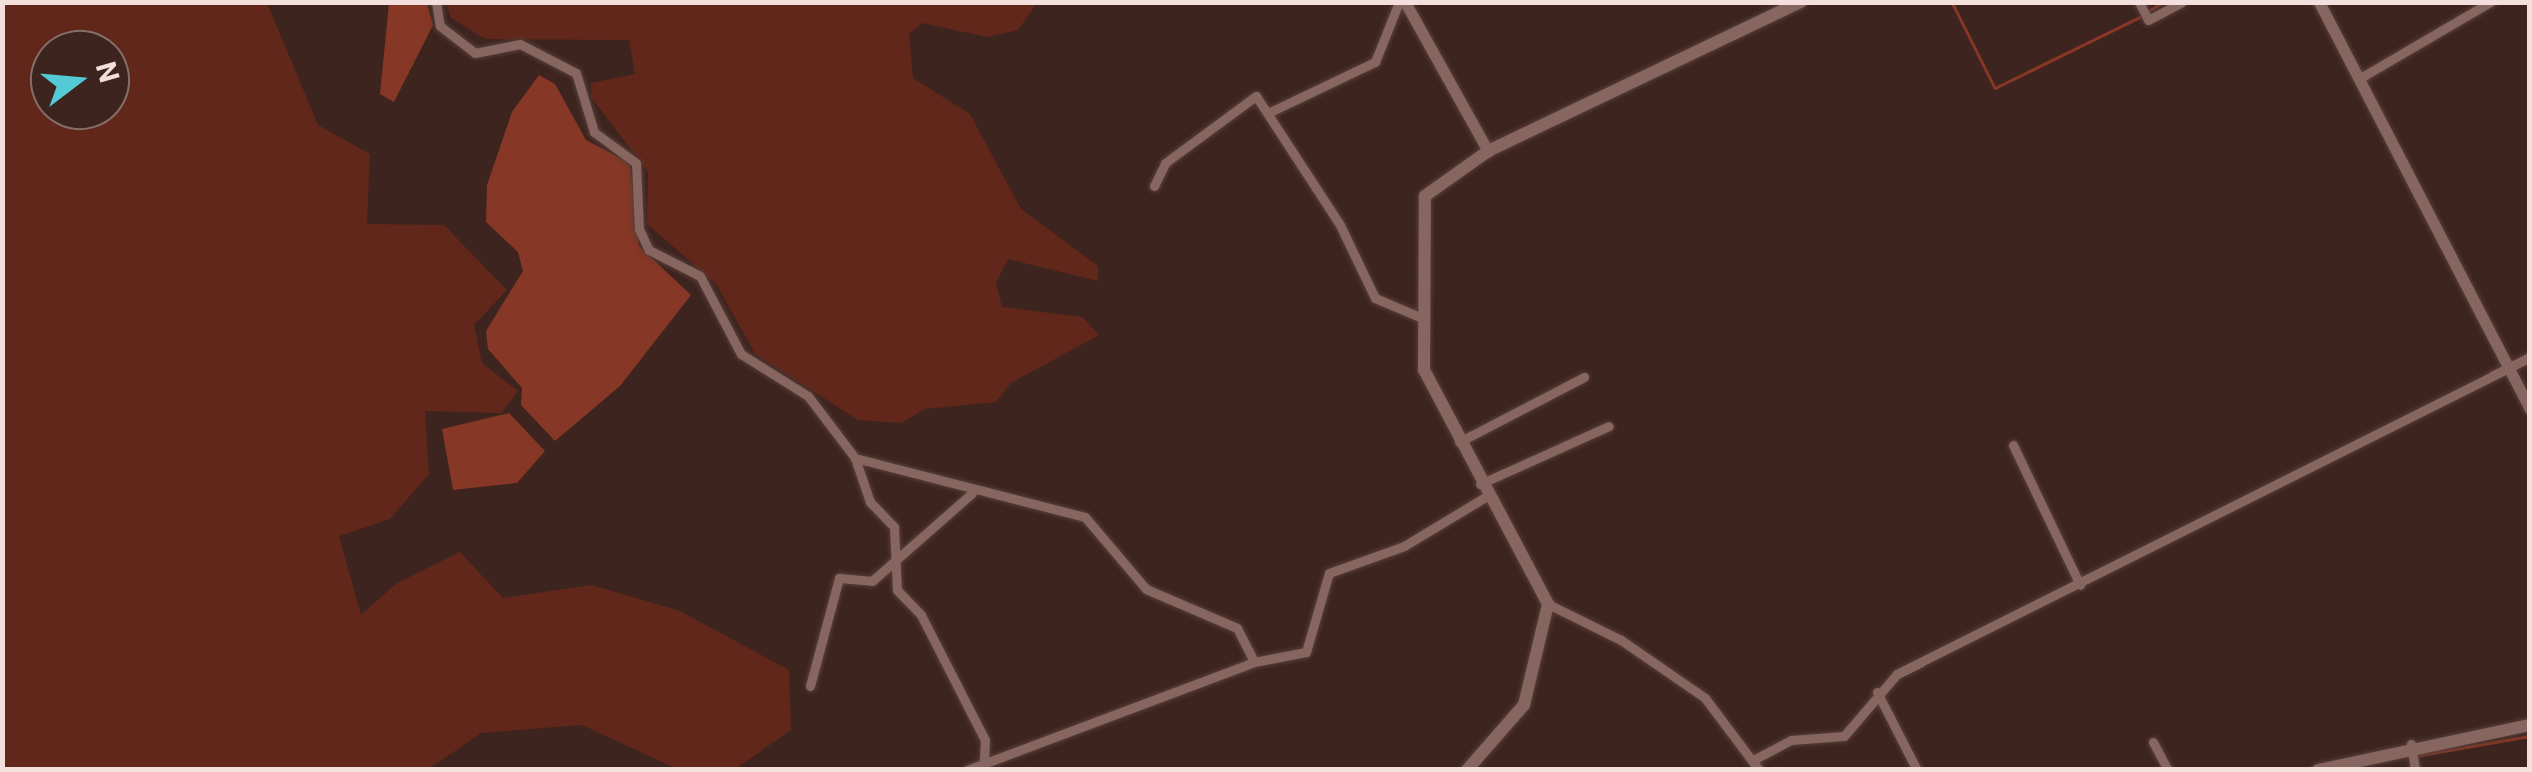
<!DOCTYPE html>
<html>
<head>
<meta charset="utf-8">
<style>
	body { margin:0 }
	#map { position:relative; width:2532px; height:772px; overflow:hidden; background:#3e241e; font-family:Roboto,sans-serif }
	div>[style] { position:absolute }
	.green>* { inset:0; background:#61271a }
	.water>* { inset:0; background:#863726 }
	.stream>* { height:2.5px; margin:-1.25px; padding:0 1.25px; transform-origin:1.25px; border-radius:1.25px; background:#863726 }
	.roads { filter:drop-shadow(0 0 2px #563f3a) drop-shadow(0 0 2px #563f3a) }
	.minor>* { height:9px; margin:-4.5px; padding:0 4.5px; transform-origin:4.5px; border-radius:4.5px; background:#86665f }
	.tertiary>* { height:11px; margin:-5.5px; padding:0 5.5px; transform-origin:5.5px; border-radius:5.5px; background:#86665f }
	.secondary>* { height:12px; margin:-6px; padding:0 6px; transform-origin:6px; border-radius:6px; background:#86665f }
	span { translate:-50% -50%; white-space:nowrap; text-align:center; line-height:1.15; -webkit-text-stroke:10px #3e241e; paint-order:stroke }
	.frame { position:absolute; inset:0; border:5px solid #f3e0dc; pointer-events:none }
	.north { position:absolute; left:30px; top:30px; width:100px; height:100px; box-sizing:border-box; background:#3e241e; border:2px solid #866f6a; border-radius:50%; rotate:74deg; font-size:28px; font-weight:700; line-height:40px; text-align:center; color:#f3e0dc }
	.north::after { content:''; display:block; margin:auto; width:35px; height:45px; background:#52cbd7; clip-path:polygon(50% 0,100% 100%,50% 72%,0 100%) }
</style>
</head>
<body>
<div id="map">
	<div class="green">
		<i style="clip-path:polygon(evenodd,2px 3px,267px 3px,318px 125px,370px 154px,367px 224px,444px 225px,507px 290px,474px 325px,482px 363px,518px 391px,501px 413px,425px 411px,429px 474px,390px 519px,339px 536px,361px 615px,397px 583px,460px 552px,503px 598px,592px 585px,680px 611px,789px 670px,791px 730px,734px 770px,677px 769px,582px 725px,481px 733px,429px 769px,3px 769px,2px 3px,50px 50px,110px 50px,110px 110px,50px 110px,50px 50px)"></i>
		<i style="clip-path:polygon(446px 3px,1037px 3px,1018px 30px,987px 37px,922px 23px,909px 34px,913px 78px,970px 114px,1021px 209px,1098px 266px,1098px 281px,1008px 259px,996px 283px,1002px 307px,1082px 317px,1099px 335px,1011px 383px,996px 402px,925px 409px,901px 423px,858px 420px,755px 354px,716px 284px,647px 224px,648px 172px,591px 97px,591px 83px,635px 74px,629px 40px,485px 39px,451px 18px)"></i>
	</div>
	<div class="water">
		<i style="clip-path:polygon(389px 3px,427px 3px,433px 25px,394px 102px,380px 94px)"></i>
		<i style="clip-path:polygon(539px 75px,555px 84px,586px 140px,630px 163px,639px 246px,691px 295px,620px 386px,555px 441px,521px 405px,522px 388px,488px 349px,486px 331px,523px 271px,518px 252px,486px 222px,487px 185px,512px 112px)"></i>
		<i style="clip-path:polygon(509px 413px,545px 451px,517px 483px,453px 490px,442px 429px)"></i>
	</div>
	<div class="stream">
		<i style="left:1952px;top:2px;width:96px;rotate:63.4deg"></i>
		<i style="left:1995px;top:88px;width:161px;rotate:-26.1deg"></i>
		<i style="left:2147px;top:12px;width:19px;rotate:-32deg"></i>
		<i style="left:2415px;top:756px;width:117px;rotate:-9.9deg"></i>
	</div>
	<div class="roads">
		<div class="minor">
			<i style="left:436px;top:2px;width:24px;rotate:81deg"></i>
			<i style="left:440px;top:26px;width:44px;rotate:37.6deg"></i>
			<i style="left:475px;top:53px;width:46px;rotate:-11.3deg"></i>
			<i style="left:520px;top:44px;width:63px;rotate:27.4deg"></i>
			<i style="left:576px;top:73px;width:62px;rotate:73deg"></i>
			<i style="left:594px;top:132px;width:52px;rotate:36.4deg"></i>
			<i style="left:636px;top:163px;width:66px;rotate:87.4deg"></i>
			<i style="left:639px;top:229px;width:23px;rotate:65deg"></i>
			<i style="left:649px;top:250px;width:57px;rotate:27deg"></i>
			<i style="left:700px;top:276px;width:88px;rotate:62.3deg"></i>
			<i style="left:741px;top:354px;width:79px;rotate:32.1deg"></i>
			<i style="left:808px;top:396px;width:78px;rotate:52.8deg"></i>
			<i style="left:855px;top:458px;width:237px;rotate:14.4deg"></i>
			<i style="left:1085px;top:517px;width:94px;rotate:49.7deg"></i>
			<i style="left:1146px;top:589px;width:99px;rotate:23.2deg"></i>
			<i style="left:1237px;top:628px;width:38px;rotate:63deg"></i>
			<i style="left:2139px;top:2px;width:20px;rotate:63deg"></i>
			<i style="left:2148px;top:20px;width:38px;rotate:-28deg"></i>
			<i style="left:2360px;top:78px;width:151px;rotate:-30.3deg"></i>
			<i style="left:1270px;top:112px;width:116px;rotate:-25.5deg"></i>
			<i style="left:1375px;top:62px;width:65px;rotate:-68.2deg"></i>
			<i style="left:1154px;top:186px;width:25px;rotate:-64deg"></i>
			<i style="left:1165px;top:163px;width:113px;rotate:-36.4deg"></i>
			<i style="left:1256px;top:96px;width:154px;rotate:56.9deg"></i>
			<i style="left:1340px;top:225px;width:81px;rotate:64.4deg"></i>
			<i style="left:1375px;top:298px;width:49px;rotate:22.9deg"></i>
			<i style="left:1459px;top:442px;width:141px;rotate:-27.5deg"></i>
			<i style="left:2013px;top:445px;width:155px;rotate:64.4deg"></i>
			<i style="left:855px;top:458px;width:46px;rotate:71.2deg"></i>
			<i style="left:870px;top:502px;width:35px;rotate:46deg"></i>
			<i style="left:894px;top:527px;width:63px;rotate:87.3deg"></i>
			<i style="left:897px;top:590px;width:35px;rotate:46deg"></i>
			<i style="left:921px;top:615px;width:140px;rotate:62.9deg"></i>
			<i style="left:985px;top:740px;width:20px;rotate:93deg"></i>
			<i style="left:1480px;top:484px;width:141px;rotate:-24.2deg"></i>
			<i style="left:1548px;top:604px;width:81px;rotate:26.3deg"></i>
			<i style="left:1621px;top:640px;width:102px;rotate:34.6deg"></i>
			<i style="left:1705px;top:698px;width:90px;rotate:53.1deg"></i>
			<i style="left:810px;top:686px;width:112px;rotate:-75deg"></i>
			<i style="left:839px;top:578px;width:33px;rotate:5deg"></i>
			<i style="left:872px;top:581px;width:133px;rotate:-41.3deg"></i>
			<i style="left:1877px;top:692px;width:88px;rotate:62.9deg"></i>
			<i style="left:2153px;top:742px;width:32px;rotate:62deg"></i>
			<i style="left:2411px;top:744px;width:26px;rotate:81deg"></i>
			<i style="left:1755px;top:759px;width:41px;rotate:-27.8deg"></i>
			<i style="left:1791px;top:740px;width:53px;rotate:-4.3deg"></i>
			<i style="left:1844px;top:736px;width:82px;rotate:-49.5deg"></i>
			<i style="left:1897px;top:674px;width:708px;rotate:-26.6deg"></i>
			<i style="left:967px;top:770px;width:307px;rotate:-20.6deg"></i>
			<i style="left:1254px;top:662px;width:53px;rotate:-10.9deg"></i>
			<i style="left:1306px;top:652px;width:82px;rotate:-73.8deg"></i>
			<i style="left:1329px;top:573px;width:80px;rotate:-19.8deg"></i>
			<i style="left:1404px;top:546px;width:97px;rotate:-31.1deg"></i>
		</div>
		<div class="tertiary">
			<i style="left:1405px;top:2px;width:171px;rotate:60.9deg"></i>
			<i style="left:2319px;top:2px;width:458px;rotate:62.6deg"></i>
		</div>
		<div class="secondary">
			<i style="left:1467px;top:770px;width:86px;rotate:-48.8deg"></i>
			<i style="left:1524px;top:705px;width:104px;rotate:-76.6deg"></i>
			<i style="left:1548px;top:604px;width:265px;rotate:-117.9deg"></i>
			<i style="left:1424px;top:370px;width:174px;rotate:-89.7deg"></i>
			<i style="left:1425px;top:196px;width:77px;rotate:-35.5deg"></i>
			<i style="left:1488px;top:151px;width:347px;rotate:-25.5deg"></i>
			<i style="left:2318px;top:770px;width:217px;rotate:-12deg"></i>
		</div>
	</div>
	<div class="frame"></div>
	<div class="north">N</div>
</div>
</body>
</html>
